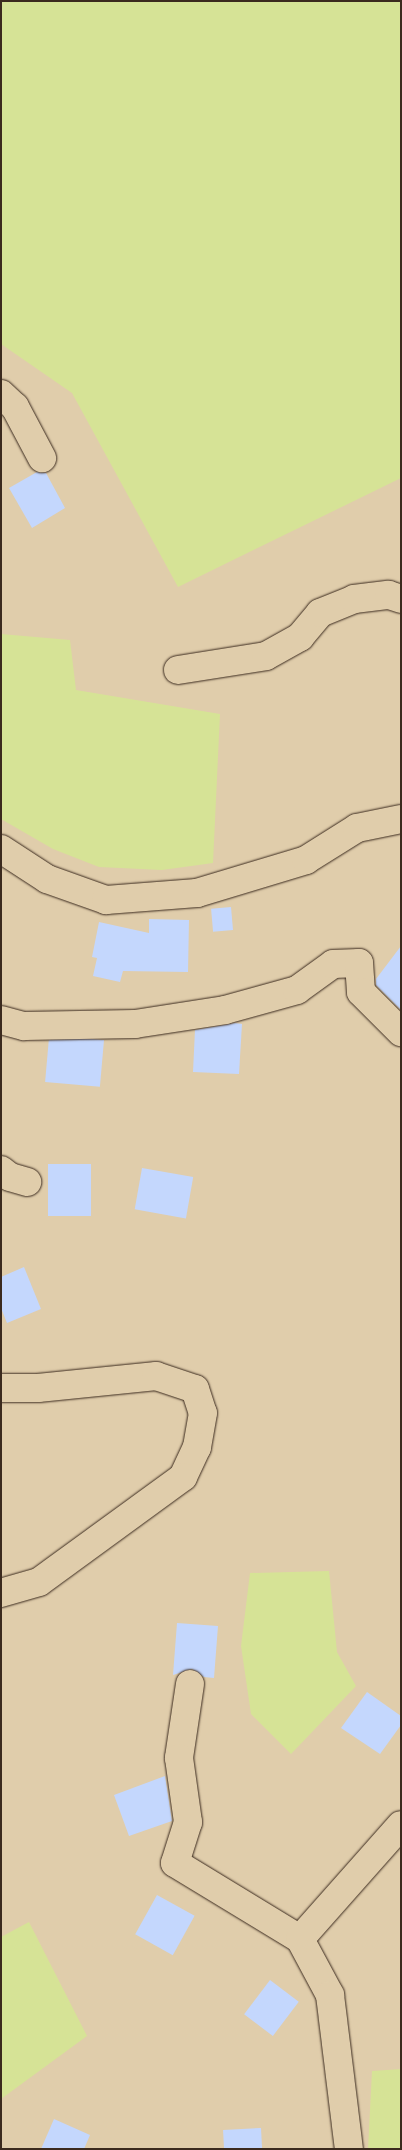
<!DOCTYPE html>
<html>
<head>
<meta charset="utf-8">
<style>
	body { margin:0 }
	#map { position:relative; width:402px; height:2150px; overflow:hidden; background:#e0cdab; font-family:Mynerve,sans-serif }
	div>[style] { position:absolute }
	.green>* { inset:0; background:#d6e396 }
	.building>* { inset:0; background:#c4d7fd; transform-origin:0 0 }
	.roads { filter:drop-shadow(0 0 1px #3b2a1e) drop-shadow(0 0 1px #3b2a1e) }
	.minor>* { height:28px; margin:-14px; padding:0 14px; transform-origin:14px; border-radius:14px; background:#e0cdab }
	span { translate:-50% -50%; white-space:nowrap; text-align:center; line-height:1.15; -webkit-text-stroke:4px #e0cdab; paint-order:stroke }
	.frame { position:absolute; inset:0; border:2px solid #3b2a1e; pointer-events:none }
</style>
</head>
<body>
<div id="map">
	<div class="green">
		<i style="clip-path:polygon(1px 1px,401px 1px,401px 478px,178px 587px,72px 393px,1px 344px)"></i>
		<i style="clip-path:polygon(1px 634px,70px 640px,76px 690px,220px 714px,213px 863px,162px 870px,99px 867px,53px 849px,1px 819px)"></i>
		<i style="clip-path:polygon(329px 1571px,337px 1652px,356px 1686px,291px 1754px,251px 1714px,241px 1646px,250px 1573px)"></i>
		<i style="clip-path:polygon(29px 1922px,87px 2036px,1px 2099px,1px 1937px)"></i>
		<i style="clip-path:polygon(401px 2069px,401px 2149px,368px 2149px,372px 2071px)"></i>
	</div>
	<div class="building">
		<i style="clip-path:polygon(37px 472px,46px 473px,65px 508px,32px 528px,9px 488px)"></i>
		<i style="left:231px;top:907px;width:23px;height:20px;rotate:85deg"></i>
		<i style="clip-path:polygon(149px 919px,189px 920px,188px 972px,123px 971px,120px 982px,93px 976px,97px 958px,92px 957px,99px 922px,149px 933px)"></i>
		<i style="clip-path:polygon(401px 946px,401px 1010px,376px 985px,376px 979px)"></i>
		<i style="clip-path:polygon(235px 1023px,242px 1024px,239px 1074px,193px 1072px,195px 1030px)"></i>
		<i style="left:104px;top:1040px;width:47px;height:55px;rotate:95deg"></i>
		<i style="left:48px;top:1164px;width:43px;height:52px"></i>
		<i style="left:142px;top:1168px;width:52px;height:42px;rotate:10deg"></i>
		<i style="clip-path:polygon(24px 1267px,41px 1309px,7px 1323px,1px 1308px,1px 1277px)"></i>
		<i style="clip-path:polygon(177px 1623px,218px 1626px,214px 1678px,204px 1677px,192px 1669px,173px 1675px)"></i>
		<i style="clip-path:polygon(367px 1692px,401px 1716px,401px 1725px,380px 1754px,341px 1728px)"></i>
		<i style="clip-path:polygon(165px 1776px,172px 1821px,129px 1836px,114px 1795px)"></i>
		<i style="left:157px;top:1895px;width:43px;height:45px;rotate:29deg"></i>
		<i style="left:270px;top:1980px;width:36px;height:43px;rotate:37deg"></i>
		<i style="clip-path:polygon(54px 2119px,90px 2135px,84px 2149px,41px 2149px)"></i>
		<i style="left:261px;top:2128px;width:21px;height:38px;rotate:87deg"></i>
	</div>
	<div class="roads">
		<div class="minor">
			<i style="left:1px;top:394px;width:19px;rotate:43deg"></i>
			<i style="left:15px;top:407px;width:58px;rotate:62.1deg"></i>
			<i style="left:178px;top:670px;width:89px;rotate:-9deg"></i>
			<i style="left:266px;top:656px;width:39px;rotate:-29deg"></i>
			<i style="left:300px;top:637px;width:31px;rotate:-50deg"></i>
			<i style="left:320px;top:613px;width:37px;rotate:-22deg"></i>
			<i style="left:354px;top:599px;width:35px;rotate:-7deg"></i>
			<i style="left:389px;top:595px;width:13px;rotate:18deg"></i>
			<i style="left:1px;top:849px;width:55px;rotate:33.1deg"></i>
			<i style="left:47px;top:879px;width:63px;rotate:19.6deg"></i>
			<i style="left:106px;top:900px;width:91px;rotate:-4.4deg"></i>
			<i style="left:197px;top:893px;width:114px;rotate:-16.8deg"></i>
			<i style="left:306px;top:860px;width:60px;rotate:-32.1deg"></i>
			<i style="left:357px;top:828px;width:45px;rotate:-11.6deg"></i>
			<i style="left:1px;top:1020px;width:24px;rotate:15deg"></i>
			<i style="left:24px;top:1026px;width:111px;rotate:-1deg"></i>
			<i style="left:135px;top:1024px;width:91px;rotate:-8.8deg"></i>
			<i style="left:225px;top:1010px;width:75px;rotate:-15.5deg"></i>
			<i style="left:297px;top:990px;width:44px;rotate:-35.8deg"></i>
			<i style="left:333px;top:964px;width:26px;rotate:-2deg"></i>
			<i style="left:359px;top:963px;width:29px;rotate:86deg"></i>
			<i style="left:361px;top:992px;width:57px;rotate:45deg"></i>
			<i style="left:1px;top:1170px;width:11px;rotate:38deg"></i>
			<i style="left:10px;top:1177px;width:18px;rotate:16deg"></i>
			<i style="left:1px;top:1388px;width:37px"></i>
			<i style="left:38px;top:1388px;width:119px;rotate:-5.8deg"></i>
			<i style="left:156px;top:1376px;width:41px;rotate:18.4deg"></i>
			<i style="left:195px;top:1389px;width:25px;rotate:72deg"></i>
			<i style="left:203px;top:1413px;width:35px;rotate:100deg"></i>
			<i style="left:197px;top:1447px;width:33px;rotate:115deg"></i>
			<i style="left:183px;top:1477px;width:178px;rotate:143.9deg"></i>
			<i style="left:39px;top:1582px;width:40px;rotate:164deg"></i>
			<i style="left:190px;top:1684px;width:75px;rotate:98.5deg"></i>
			<i style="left:179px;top:1758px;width:65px;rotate:82deg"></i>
			<i style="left:188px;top:1822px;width:43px;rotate:107.6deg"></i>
			<i style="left:175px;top:1863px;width:146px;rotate:31.3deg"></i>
			<i style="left:300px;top:1939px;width:64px;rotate:61.8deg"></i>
			<i style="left:330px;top:1995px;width:155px;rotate:83deg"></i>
			<i style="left:300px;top:1939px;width:152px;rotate:-48.5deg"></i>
		</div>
	</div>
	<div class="frame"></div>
</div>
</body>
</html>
